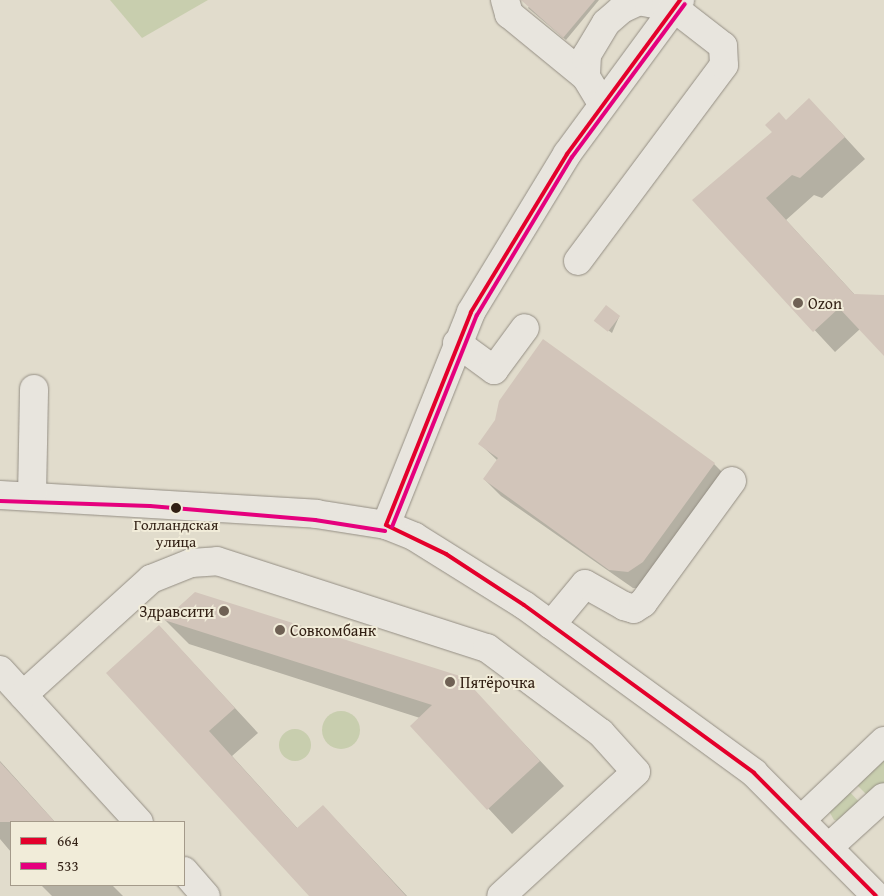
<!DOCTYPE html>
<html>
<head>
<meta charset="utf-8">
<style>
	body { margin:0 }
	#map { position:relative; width:884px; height:896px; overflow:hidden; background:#e1dccc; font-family:"Gentium Book Plus",serif }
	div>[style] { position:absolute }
	.green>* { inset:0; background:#c8ceae }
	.round { border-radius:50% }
	.shadow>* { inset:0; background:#0003 }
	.building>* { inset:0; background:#d2c5ba; transform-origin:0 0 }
	.roads { filter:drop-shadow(0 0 1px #948e84) drop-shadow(0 0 1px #948e84) }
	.minor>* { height:28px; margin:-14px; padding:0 14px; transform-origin:14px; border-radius:14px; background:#e8e5de }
	.bus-1>* { height:4px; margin:-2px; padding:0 2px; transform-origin:2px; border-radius:2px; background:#e4002b }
	.bus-2>* { height:4px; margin:-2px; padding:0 2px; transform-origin:2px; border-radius:2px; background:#e5007d }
	.dots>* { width:14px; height:14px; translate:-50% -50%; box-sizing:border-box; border:2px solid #f1ecd9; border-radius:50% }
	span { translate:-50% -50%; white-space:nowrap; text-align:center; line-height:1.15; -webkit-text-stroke:4px #f1ecd9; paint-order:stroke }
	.bus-label { font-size:15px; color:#311f13 }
	.poi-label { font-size:16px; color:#311f13 }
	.left { translate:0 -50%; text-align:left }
	.right { translate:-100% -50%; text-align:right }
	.legend { position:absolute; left:10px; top:821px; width:175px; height:65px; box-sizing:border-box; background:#f1ecd9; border:1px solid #a49a8a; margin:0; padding:6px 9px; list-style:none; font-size:15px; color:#311f13 }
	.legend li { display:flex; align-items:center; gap:10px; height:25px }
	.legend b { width:25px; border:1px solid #a49a8a }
</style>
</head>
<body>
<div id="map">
	<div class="green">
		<i style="clip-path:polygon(110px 0,208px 0,142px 38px)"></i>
		<i class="round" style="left:322px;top:711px;width:38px;height:38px"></i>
		<i class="round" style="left:279px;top:729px;width:32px;height:32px"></i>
		<i style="clip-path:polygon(884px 758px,884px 783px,869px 797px,855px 783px)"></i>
		<i style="clip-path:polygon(848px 790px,861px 804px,839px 821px,834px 820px,829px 811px)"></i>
	</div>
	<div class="shadow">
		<i style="clip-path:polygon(534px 0,599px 0,566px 40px,528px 8px)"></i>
		<i style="clip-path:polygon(786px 121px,830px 121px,865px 159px,822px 198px,814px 195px,786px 220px,855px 295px,884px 296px,884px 354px,860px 329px,835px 352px,694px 200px)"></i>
		<i style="clip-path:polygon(619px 317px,612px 333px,598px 323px)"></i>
		<i style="clip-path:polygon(480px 444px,714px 464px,730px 480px,645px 588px,633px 588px,501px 496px,484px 479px,498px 461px)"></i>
		<i style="clip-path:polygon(165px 620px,462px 678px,564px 786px,512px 834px,412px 726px,420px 718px,189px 644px)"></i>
		<i style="clip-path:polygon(159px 626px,258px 733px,232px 756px,298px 829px,323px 806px,407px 896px,310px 896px,107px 673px)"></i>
		<i style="clip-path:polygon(0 761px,55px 822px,11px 822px,11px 852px,0 839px)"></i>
		<i style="clip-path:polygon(41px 885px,112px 885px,123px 896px,52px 896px)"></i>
	</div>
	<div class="building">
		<i style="clip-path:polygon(521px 0,595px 0,563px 38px)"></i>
		<i style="clip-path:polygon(809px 98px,845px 137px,800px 178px,792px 175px,766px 198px,854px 294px,884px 295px,884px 356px,839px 308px,813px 332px,692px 200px,772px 132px,765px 125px,779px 112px,786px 120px)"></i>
		<i style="left:606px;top:305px;width:18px;height:20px;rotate:38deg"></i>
		<i style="clip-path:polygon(543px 339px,715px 463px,643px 562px,628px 572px,609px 570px,483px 479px,498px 458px,478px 444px,495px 420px,499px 401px)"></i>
		<i style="clip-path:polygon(195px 592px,463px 677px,540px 761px,487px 810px,410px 726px,432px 705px,164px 620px)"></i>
		<i style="clip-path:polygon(159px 625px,235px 708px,209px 731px,297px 828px,323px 805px,406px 896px,309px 896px,276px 860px,106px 673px)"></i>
		<i style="clip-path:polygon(0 762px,55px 822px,0 822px)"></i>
	</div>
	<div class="roads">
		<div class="minor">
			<i style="left:505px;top:0;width:15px;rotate:74deg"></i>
			<i style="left:509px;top:14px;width:99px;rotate:39.3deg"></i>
			<i style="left:578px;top:261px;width:244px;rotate:-53.3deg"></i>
			<i style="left:724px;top:65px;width:19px;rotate:-93deg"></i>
			<i style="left:723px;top:46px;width:62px;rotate:-142.2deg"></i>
			<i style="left:674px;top:8px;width:36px;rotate:-169deg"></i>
			<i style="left:639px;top:1px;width:19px;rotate:155deg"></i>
			<i style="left:622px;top:9px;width:21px;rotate:139deg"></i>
			<i style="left:606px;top:23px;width:37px;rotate:121deg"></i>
			<i style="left:587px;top:55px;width:22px;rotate:93deg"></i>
			<i style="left:586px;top:77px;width:31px;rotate:59deg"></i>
			<i style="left:457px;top:343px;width:46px;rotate:36.1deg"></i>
			<i style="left:494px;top:370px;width:52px;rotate:-53.6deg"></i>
			<i style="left:0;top:495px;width:317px;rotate:3.4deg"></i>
			<i style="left:316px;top:514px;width:71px;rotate:8.9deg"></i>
			<i style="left:386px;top:525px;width:31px;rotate:22deg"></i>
			<i style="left:415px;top:537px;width:128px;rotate:32deg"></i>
			<i style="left:524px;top:605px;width:285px;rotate:36.1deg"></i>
			<i style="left:754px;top:773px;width:173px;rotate:45.2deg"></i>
			<i style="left:32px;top:496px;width:107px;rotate:-88.9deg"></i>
			<i style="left:386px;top:525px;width:229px;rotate:-68.2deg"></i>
			<i style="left:471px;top:312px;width:185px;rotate:-58.7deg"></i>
			<i style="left:567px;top:154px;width:191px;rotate:-53.7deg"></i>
			<i style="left:551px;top:625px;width:53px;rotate:-50.3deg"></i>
			<i style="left:585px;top:584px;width:45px;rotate:29.4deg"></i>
			<i style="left:624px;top:606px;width:10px;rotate:17deg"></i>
			<i style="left:634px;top:609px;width:11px;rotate:-34deg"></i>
			<i style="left:643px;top:603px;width:151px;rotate:-53.9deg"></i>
			<i style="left:0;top:670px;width:206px;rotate:47.6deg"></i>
			<i style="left:23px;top:695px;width:173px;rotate:-42.2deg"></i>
			<i style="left:151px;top:579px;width:43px;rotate:-21.8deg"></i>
			<i style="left:191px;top:563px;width:26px;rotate:-4deg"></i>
			<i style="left:217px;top:561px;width:284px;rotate:17.9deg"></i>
			<i style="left:487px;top:648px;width:142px;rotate:36.7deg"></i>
			<i style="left:601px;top:733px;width:52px;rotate:48.1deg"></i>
			<i style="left:636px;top:772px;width:183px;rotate:137.4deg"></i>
			<i style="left:802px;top:819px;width:113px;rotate:-43.6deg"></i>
			<i style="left:829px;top:847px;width:74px;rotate:-42.3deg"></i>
			<i style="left:184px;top:871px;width:33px;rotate:49deg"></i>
		</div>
	</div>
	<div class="bus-1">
		<i style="left:386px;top:525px;width:67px;rotate:25.8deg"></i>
		<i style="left:446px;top:554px;width:93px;rotate:33.2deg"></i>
		<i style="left:524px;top:605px;width:285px;rotate:36.1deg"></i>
		<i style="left:754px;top:773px;width:173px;rotate:45.2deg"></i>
		<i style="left:386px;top:525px;width:229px;rotate:-68.2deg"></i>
		<i style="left:471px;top:312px;width:185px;rotate:-58.7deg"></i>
		<i style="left:567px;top:154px;width:191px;rotate:-53.7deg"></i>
	</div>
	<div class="bus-2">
		<i style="left:0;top:501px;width:150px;rotate:1.9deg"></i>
		<i style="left:150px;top:506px;width:166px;rotate:4.8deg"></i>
		<i style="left:315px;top:520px;width:71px;rotate:8.9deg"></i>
		<i style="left:392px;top:527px;width:228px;rotate:-68.2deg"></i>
		<i style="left:477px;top:315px;width:184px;rotate:-59deg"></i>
		<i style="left:572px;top:157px;width:190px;rotate:-53.6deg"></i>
	</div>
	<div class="dots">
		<i style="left:798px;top:303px;background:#6f6154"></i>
		<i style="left:176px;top:508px;background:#311f13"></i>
		<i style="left:224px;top:611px;background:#6f6154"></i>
		<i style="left:280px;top:630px;background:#6f6154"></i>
		<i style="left:450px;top:682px;background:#6f6154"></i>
	</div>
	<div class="bus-label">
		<span style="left:176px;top:533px">Голландская<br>улица</span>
	</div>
	<div class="poi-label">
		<span class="left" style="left:808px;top:303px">Ozon</span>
		<span class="right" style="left:214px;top:611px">Здравсити</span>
		<span class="left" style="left:290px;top:630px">Совкомбанк</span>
		<span class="left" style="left:460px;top:682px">Пятёрочка</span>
	</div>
	<ul class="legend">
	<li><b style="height:6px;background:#e4002b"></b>664</li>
	<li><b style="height:6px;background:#e5007d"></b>533</li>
	</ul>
</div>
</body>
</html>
